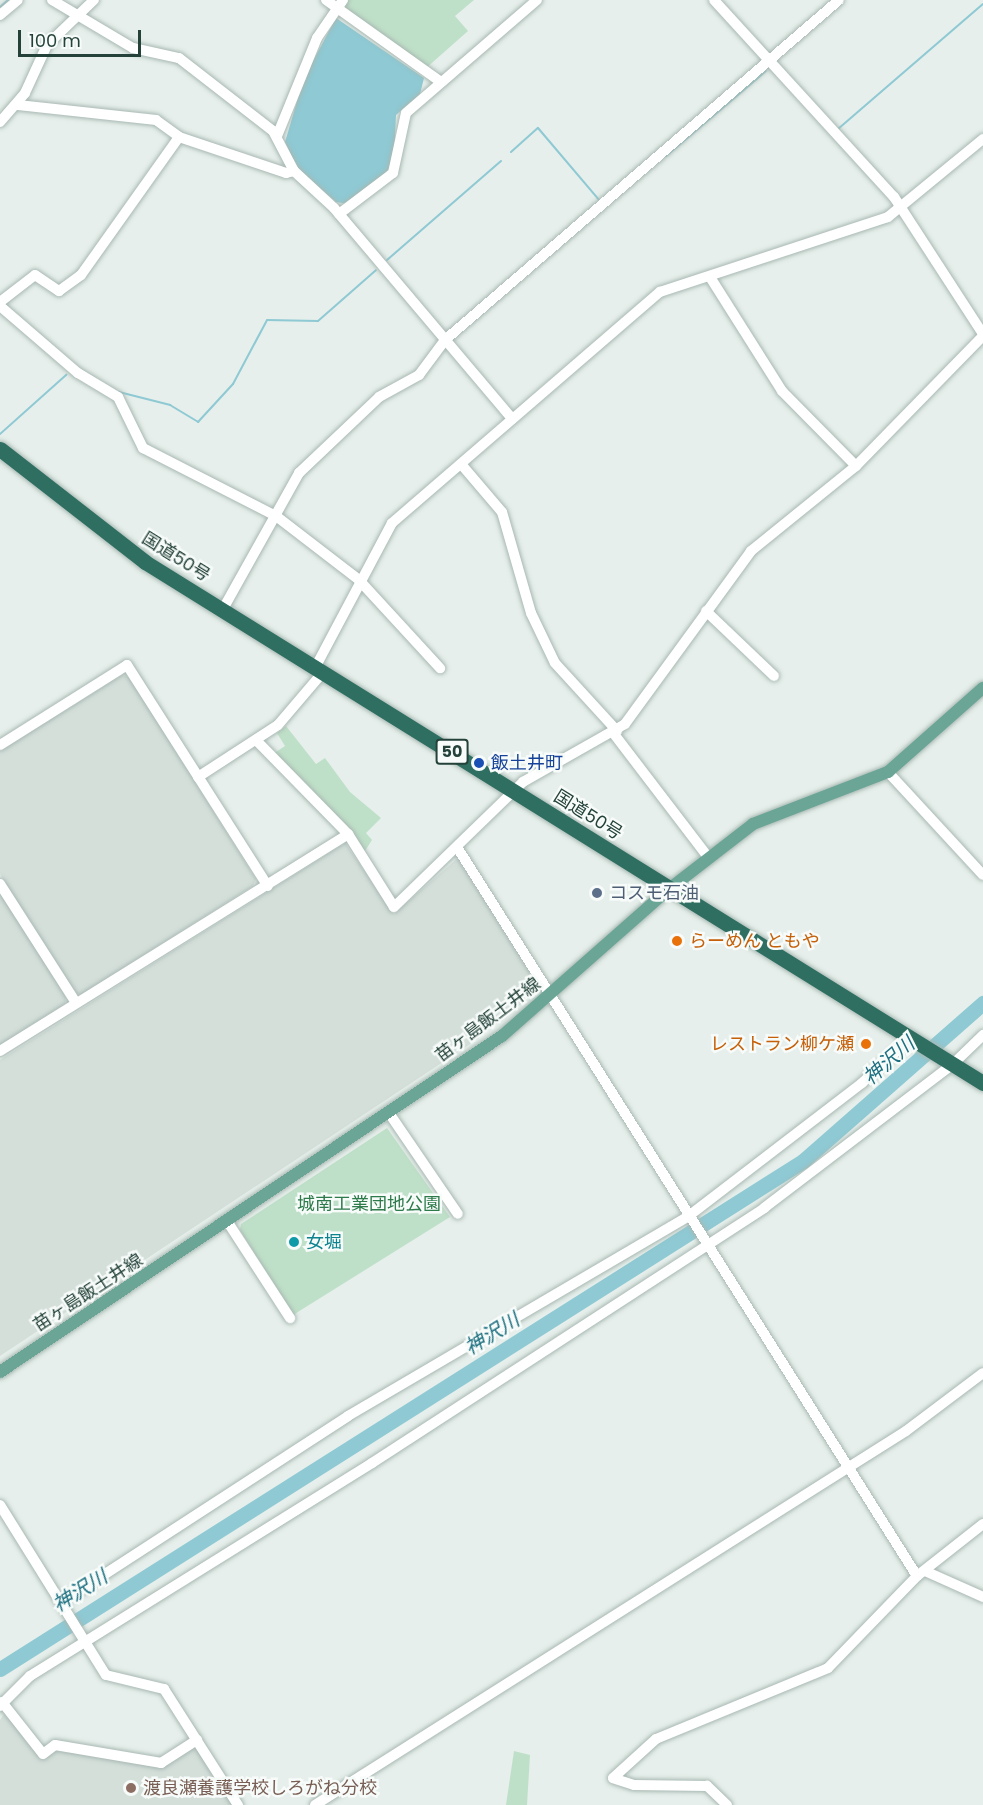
<!DOCTYPE html>
<html>
<head>
<meta charset="utf-8">
<style>
	body { margin:0 }
	#map { position:relative; width:983px; height:1805px; overflow:hidden; background:#e6efeb; font-family:Poppins,"Noto Sans JP",sans-serif }
	div>[style] { position:absolute }
	.built>* { inset:0; background:#d4dfda }
	.green>* { inset:0; background:#bfe0c8 }
	.water>* { inset:0; background:#8ec9d4 }
	.stream>* { height:2px; margin:-1px; padding:0 1px; transform-origin:1px; border-radius:1px; background:#8ec9d4 }
	.river>* { height:15px; margin:-7.5px; padding:0 7.5px; transform-origin:7.5px; border-radius:7.5px; background:#8ec9d4 }
	.roads { filter:drop-shadow(0 0 2px #a8b8b2) drop-shadow(0 0 2px #a8b8b2) }
	.minor>* { height:10px; margin:-5px; padding:0 5px; transform-origin:5px; border-radius:5px; background:#fff }
	.major>* { height:12px; margin:-6px; padding:0 6px; transform-origin:6px; border-radius:6px; background:#6aa596 }
	.highway>* { height:15px; margin:-7.5px; padding:0 7.5px; transform-origin:7.5px; border-radius:7.5px; background:#2f6f62 }
	.dots>* { width:16px; height:16px; translate:-50% -50%; box-sizing:border-box; border:3px solid #f7fbf9; border-radius:50% }
	span { translate:-50% -50%; white-space:nowrap; text-align:center; line-height:1.15; -webkit-text-stroke:5px #f7fbf9; paint-order:stroke }
	.shield-label span { padding:2px 4px; background:#f7fbf9; border:2px solid; border-radius:4px; -webkit-text-stroke-width:0 }
	.shield-label { font-size:16px; color:#24423a; font-weight:700 }
	.street-label { font-size:18px; color:#24423a }
	.transit-label { font-size:18px; color:#164399 }
	.left { translate:0 -50%; text-align:left }
	.service-label { font-size:18px; color:#4e5e75 }
	.food-label { font-size:18px; color:#c56008 }
	.right { translate:-100% -50%; text-align:right }
	.park-label { font-size:18px; color:#2d7a4b }
	.culture-label { font-size:18px; color:#0d838f }
	.education-label { font-size:18px; color:#785e54 }
	.water-label { font-size:20px; color:#1c6f80; font-style:italic }
	.scale { position:absolute; left:18px; top:30px; width:123px; height:27px; box-sizing:border-box; border:3px solid #24423a; border-top:0; padding-left:8px; font-size:18px; line-height:21px; white-space:nowrap; color:#24423a; -webkit-text-stroke:4px #f7fbf9; paint-order:stroke }
</style>
</head>
<body>
<div id="map">
	<div class="built">
		<i style="clip-path:polygon(122px 675px,129px 677px,256px 879px,253px 886px,82px 994px,76px 993px,0 874px,0 751px)"></i>
		<i style="clip-path:polygon(345px 843px,394px 914px,459px 857px,541px 988px,476px 1040px,0 1356px,0 1060px)"></i>
		<i style="clip-path:polygon(0 892px,66px 997px,65px 1004px,0 1045px)"></i>
		<i style="clip-path:polygon(6px 1711px,43px 1760px,57px 1750px,162px 1766px,194px 1745px,235px 1805px,0 1805px,0 1720px)"></i>
	</div>
	<div class="green">
		<i style="clip-path:polygon(346px 0,474px 0,455px 16px,468px 31px,425px 69px,341px 8px)"></i>
		<i style="clip-path:polygon(286px 726px,316px 764px,325px 758px,350px 792px,381px 818px,366px 833px,372px 840px,365px 851px,350px 829px,273px 754px,285px 746px,277px 733px)"></i>
		<i style="clip-path:polygon(387px 1128px,450px 1217px,293px 1315px,240px 1230px,241px 1224px)"></i>
		<i style="clip-path:polygon(514px 1751px,530px 1755px,527px 1805px,506px 1805px)"></i>
	</div>
	<div class="water">
		<i style="clip-path:polygon(336px 18px,424px 78px,420px 94px,396px 115px,394px 158px,385px 175px,348px 204px,336px 202px,297px 168px,285px 142px,304px 78px)"></i>
	</div>
	<div class="stream">
		<i style="left:0;top:7px;width:11px;rotate:-41deg"></i>
		<i style="left:838px;top:129px;width:191px;rotate:-40.8deg"></i>
		<i style="left:511px;top:152px;width:36px;rotate:-42deg"></i>
		<i style="left:538px;top:128px;width:94px;rotate:49.7deg"></i>
		<i style="left:666px;top:156px;width:131px;rotate:-40.4deg"></i>
		<i style="left:387px;top:260px;width:151px;rotate:-41deg"></i>
		<i style="left:119px;top:392px;width:53px;rotate:14.3deg"></i>
		<i style="left:170px;top:405px;width:33px;rotate:31deg"></i>
		<i style="left:198px;top:422px;width:52px;rotate:-47.4deg"></i>
		<i style="left:233px;top:384px;width:72px;rotate:-62deg"></i>
		<i style="left:267px;top:320px;width:51px;rotate:1.1deg"></i>
		<i style="left:318px;top:321px;width:77px;rotate:-41.3deg"></i>
		<i style="left:0;top:434px;width:89px;rotate:-41.8deg"></i>
	</div>
	<div class="river">
		<i style="left:0;top:1669px;width:950px;rotate:-32.32deg"></i>
		<i style="left:803px;top:1161px;width:240px;rotate:-41.3deg"></i>
	</div>
	<div class="roads">
		<div class="minor">
			<i style="left:52px;top:0;width:94px;rotate:30.7deg"></i>
			<i style="left:133px;top:48px;width:47px;rotate:12.3deg"></i>
			<i style="left:179px;top:58px;width:119px;rotate:37.8deg"></i>
			<i style="left:273px;top:131px;width:45px;rotate:62.3deg"></i>
			<i style="left:294px;top:171px;width:54px;rotate:42.8deg"></i>
			<i style="left:334px;top:208px;width:276px;rotate:49.8deg"></i>
			<i style="left:326px;top:0;width:141px;rotate:35.5deg"></i>
			<i style="left:714px;top:0;width:267px;rotate:47.6deg"></i>
			<i style="left:894px;top:197px;width:163px;rotate:57deg"></i>
			<i style="left:0;top:15px;width:23px;rotate:-40deg"></i>
			<i style="left:18px;top:105px;width:139px;rotate:6.2deg"></i>
			<i style="left:156px;top:120px;width:29px;rotate:36deg"></i>
			<i style="left:179px;top:137px;width:113px;rotate:18.6deg"></i>
			<i style="left:286px;top:173px;width:8px;rotate:-14deg"></i>
			<i style="left:0;top:122px;width:38px;rotate:-49deg"></i>
			<i style="left:25px;top:93px;width:53px;rotate:-65.4deg"></i>
			<i style="left:47px;top:45px;width:65px;rotate:-43.8deg"></i>
			<i style="left:277px;top:136px;width:106px;rotate:-67.8deg"></i>
			<i style="left:317px;top:38px;width:46px;rotate:-55.6deg"></i>
			<i style="left:339px;top:214px;width:68px;rotate:-37.2deg"></i>
			<i style="left:393px;top:173px;width:61px;rotate:-77.8deg"></i>
			<i style="left:406px;top:113px;width:173px;rotate:-40.8deg"></i>
			<i style="left:710px;top:277px;width:135px;rotate:57.7deg"></i>
			<i style="left:782px;top:391px;width:105px;rotate:45.4deg"></i>
			<i style="left:0;top:302px;width:44px;rotate:-37.6deg"></i>
			<i style="left:35px;top:275px;width:29px;rotate:34deg"></i>
			<i style="left:59px;top:291px;width:27px;rotate:-36deg"></i>
			<i style="left:81px;top:275px;width:169px;rotate:-54.6deg"></i>
			<i style="left:0;top:306px;width:103px;rotate:40.7deg"></i>
			<i style="left:78px;top:373px;width:47px;rotate:31deg"></i>
			<i style="left:118px;top:397px;width:57px;rotate:63.9deg"></i>
			<i style="left:143px;top:448px;width:149px;rotate:27.1deg"></i>
			<i style="left:276px;top:516px;width:105px;rotate:37.6deg"></i>
			<i style="left:359px;top:580px;width:120px;rotate:47.4deg"></i>
			<i style="left:461px;top:464px;width:63px;rotate:49.5deg"></i>
			<i style="left:502px;top:512px;width:105px;rotate:74deg"></i>
			<i style="left:531px;top:613px;width:55px;rotate:64.4deg"></i>
			<i style="left:555px;top:663px;width:92px;rotate:47.6deg"></i>
			<i style="left:223px;top:609px;width:156px;rotate:-60.8deg"></i>
			<i style="left:299px;top:473px;width:110px;rotate:-43.5deg"></i>
			<i style="left:379px;top:397px;width:46px;rotate:-28.8deg"></i>
			<i style="left:419px;top:375px;width:44px;rotate:-53.4deg"></i>
			<i style="left:445px;top:340px;width:520px;rotate:-40.79deg"></i>
			<i style="left:706px;top:611px;width:94px;rotate:43.7deg"></i>
			<i style="left:316px;top:666px;width:162px;rotate:-62deg"></i>
			<i style="left:392px;top:523px;width:354px;rotate:-40.8deg"></i>
			<i style="left:660px;top:292px;width:240px;rotate:-18.2deg"></i>
			<i style="left:888px;top:217px;width:123px;rotate:-39.4deg"></i>
			<i style="left:614px;top:734px;width:155px;rotate:52.6deg"></i>
			<i style="left:256px;top:740px;width:132px;rotate:45.6deg"></i>
			<i style="left:0;top:745px;width:150px;rotate:-32.2deg"></i>
			<i style="left:127px;top:665px;width:262px;rotate:57.5deg"></i>
			<i style="left:888px;top:772px;width:140px;rotate:47.3deg"></i>
			<i style="left:198px;top:777px;width:95px;rotate:-33deg"></i>
			<i style="left:278px;top:725px;width:71px;rotate:-49.6deg"></i>
			<i style="left:457px;top:847px;width:862px;rotate:57.75deg"></i>
			<i style="left:0;top:884px;width:141px;rotate:57.4deg"></i>
			<i style="left:0;top:1051px;width:410px;rotate:-31.9deg"></i>
			<i style="left:348px;top:834px;width:86px;rotate:57.8deg"></i>
			<i style="left:394px;top:907px;width:180px;rotate:-44.1deg"></i>
			<i style="left:523px;top:782px;width:117px;rotate:-29.6deg"></i>
			<i style="left:625px;top:724px;width:214px;rotate:-53.9deg"></i>
			<i style="left:751px;top:551px;width:135px;rotate:-39deg"></i>
			<i style="left:856px;top:466px;width:182px;rotate:-45.7deg"></i>
			<i style="left:389px;top:1113px;width:122px;rotate:55.7deg"></i>
			<i style="left:227px;top:1221px;width:116px;rotate:57deg"></i>
			<i style="left:0;top:1505px;width:200px;rotate:58.1deg"></i>
			<i style="left:106px;top:1675px;width:60px;rotate:13.6deg"></i>
			<i style="left:164px;top:1689px;width:138px;rotate:57.5deg"></i>
			<i style="left:925px;top:1571px;width:64px;rotate:24.1deg"></i>
			<i style="left:62px;top:1602px;width:341px;rotate:-33deg"></i>
			<i style="left:348px;top:1416px;width:397px;rotate:-30.4deg"></i>
			<i style="left:690px;top:1215px;width:217px;rotate:-37.5deg"></i>
			<i style="left:862px;top:1083px;width:67px;rotate:-42.6deg"></i>
			<i style="left:2px;top:1702px;width:66px;rotate:51.7deg"></i>
			<i style="left:43px;top:1754px;width:15px;rotate:-37deg"></i>
			<i style="left:55px;top:1745px;width:108px;rotate:9.6deg"></i>
			<i style="left:161px;top:1763px;width:43px;rotate:-32.6deg"></i>
			<i style="left:0;top:1706px;width:42px;rotate:-45deg"></i>
			<i style="left:30px;top:1676px;width:403px;rotate:-31.9deg"></i>
			<i style="left:372px;top:1463px;width:468px;rotate:-33deg"></i>
			<i style="left:764px;top:1208px;width:238px;rotate:-37.3deg"></i>
			<i style="left:953px;top:1064px;width:42px;rotate:-44deg"></i>
			<i style="left:315px;top:1805px;width:699px;rotate:-32.33deg"></i>
			<i style="left:906px;top:1431px;width:96px;rotate:-37deg"></i>
			<i style="left:727px;top:1805px;width:28px;rotate:-136deg"></i>
			<i style="left:707px;top:1786px;width:73px;rotate:-179.2deg"></i>
			<i style="left:634px;top:1785px;width:22px;rotate:-162deg"></i>
			<i style="left:613px;top:1778px;width:58px;rotate:-42.2deg"></i>
			<i style="left:656px;top:1739px;width:186px;rotate:-22.4deg"></i>
			<i style="left:828px;top:1668px;width:128px;rotate:-45.9deg"></i>
			<i style="left:917px;top:1576px;width:84px;rotate:-38.2deg"></i>
		</div>
		<div class="major">
			<i style="left:0;top:1372px;width:604px;rotate:-33.8deg"></i>
			<i style="left:502px;top:1036px;width:222px;rotate:-41.4deg"></i>
			<i style="left:669px;top:889px;width:106px;rotate:-37.7deg"></i>
			<i style="left:753px;top:824px;width:145px;rotate:-21.1deg"></i>
			<i style="left:888px;top:772px;width:127px;rotate:-41.5deg"></i>
		</div>
		<div class="highway">
			<i style="left:0;top:449px;width:184px;rotate:37.9deg"></i>
			<i style="left:145px;top:562px;width:987px;rotate:31.87deg"></i>
		</div>
	</div>
	<div class="dots">
		<i style="left:479px;top:763px;background:#1a4fb4"></i>
		<i style="left:597px;top:893px;background:#5c6f8a"></i>
		<i style="left:677px;top:941px;background:#e8710a"></i>
		<i style="left:866px;top:1044px;background:#e8710a"></i>
		<i style="left:294px;top:1242px;background:#0f9aa8"></i>
		<i style="left:131px;top:1788px;background:#8d6e63"></i>
	</div>
	<div class="shield-label">
		<span style="left:452px;top:752px">50</span>
	</div>
	<div class="street-label">
		<span style="left:176px;top:557px;rotate:32deg">国道50号</span>
		<span style="left:588px;top:815px;rotate:32deg">国道50号</span>
		<span style="left:488px;top:1020px;rotate:-37deg">苗ヶ島飯土井線</span>
		<span style="left:88px;top:1293px;rotate:-33deg">苗ヶ島飯土井線</span>
	</div>
	<div class="transit-label">
		<span class="left" style="left:491px;top:763px">飯土井町</span>
	</div>
	<div class="service-label">
		<span class="left" style="left:609px;top:893px">コスモ石油</span>
	</div>
	<div class="food-label">
		<span class="left" style="left:689px;top:941px">らーめん ともや</span>
		<span class="right" style="left:854px;top:1044px">レストラン柳ケ瀬</span>
	</div>
	<div class="park-label">
		<span style="left:369px;top:1204px">城南工業団地公園</span>
	</div>
	<div class="culture-label">
		<span class="left" style="left:306px;top:1242px">女堀</span>
	</div>
	<div class="education-label">
		<span class="left" style="left:143px;top:1788px">渡良瀬養護学校しろがね分校</span>
	</div>
	<div class="water-label">
		<span style="left:889px;top:1061px;rotate:-41deg">神沢川</span>
		<span style="left:492px;top:1334px;rotate:-32deg">神沢川</span>
		<span style="left:80px;top:1591px;rotate:-32deg">神沢川</span>
	</div>
	<div class="scale">100 m</div>
</div>
</body>
</html>
